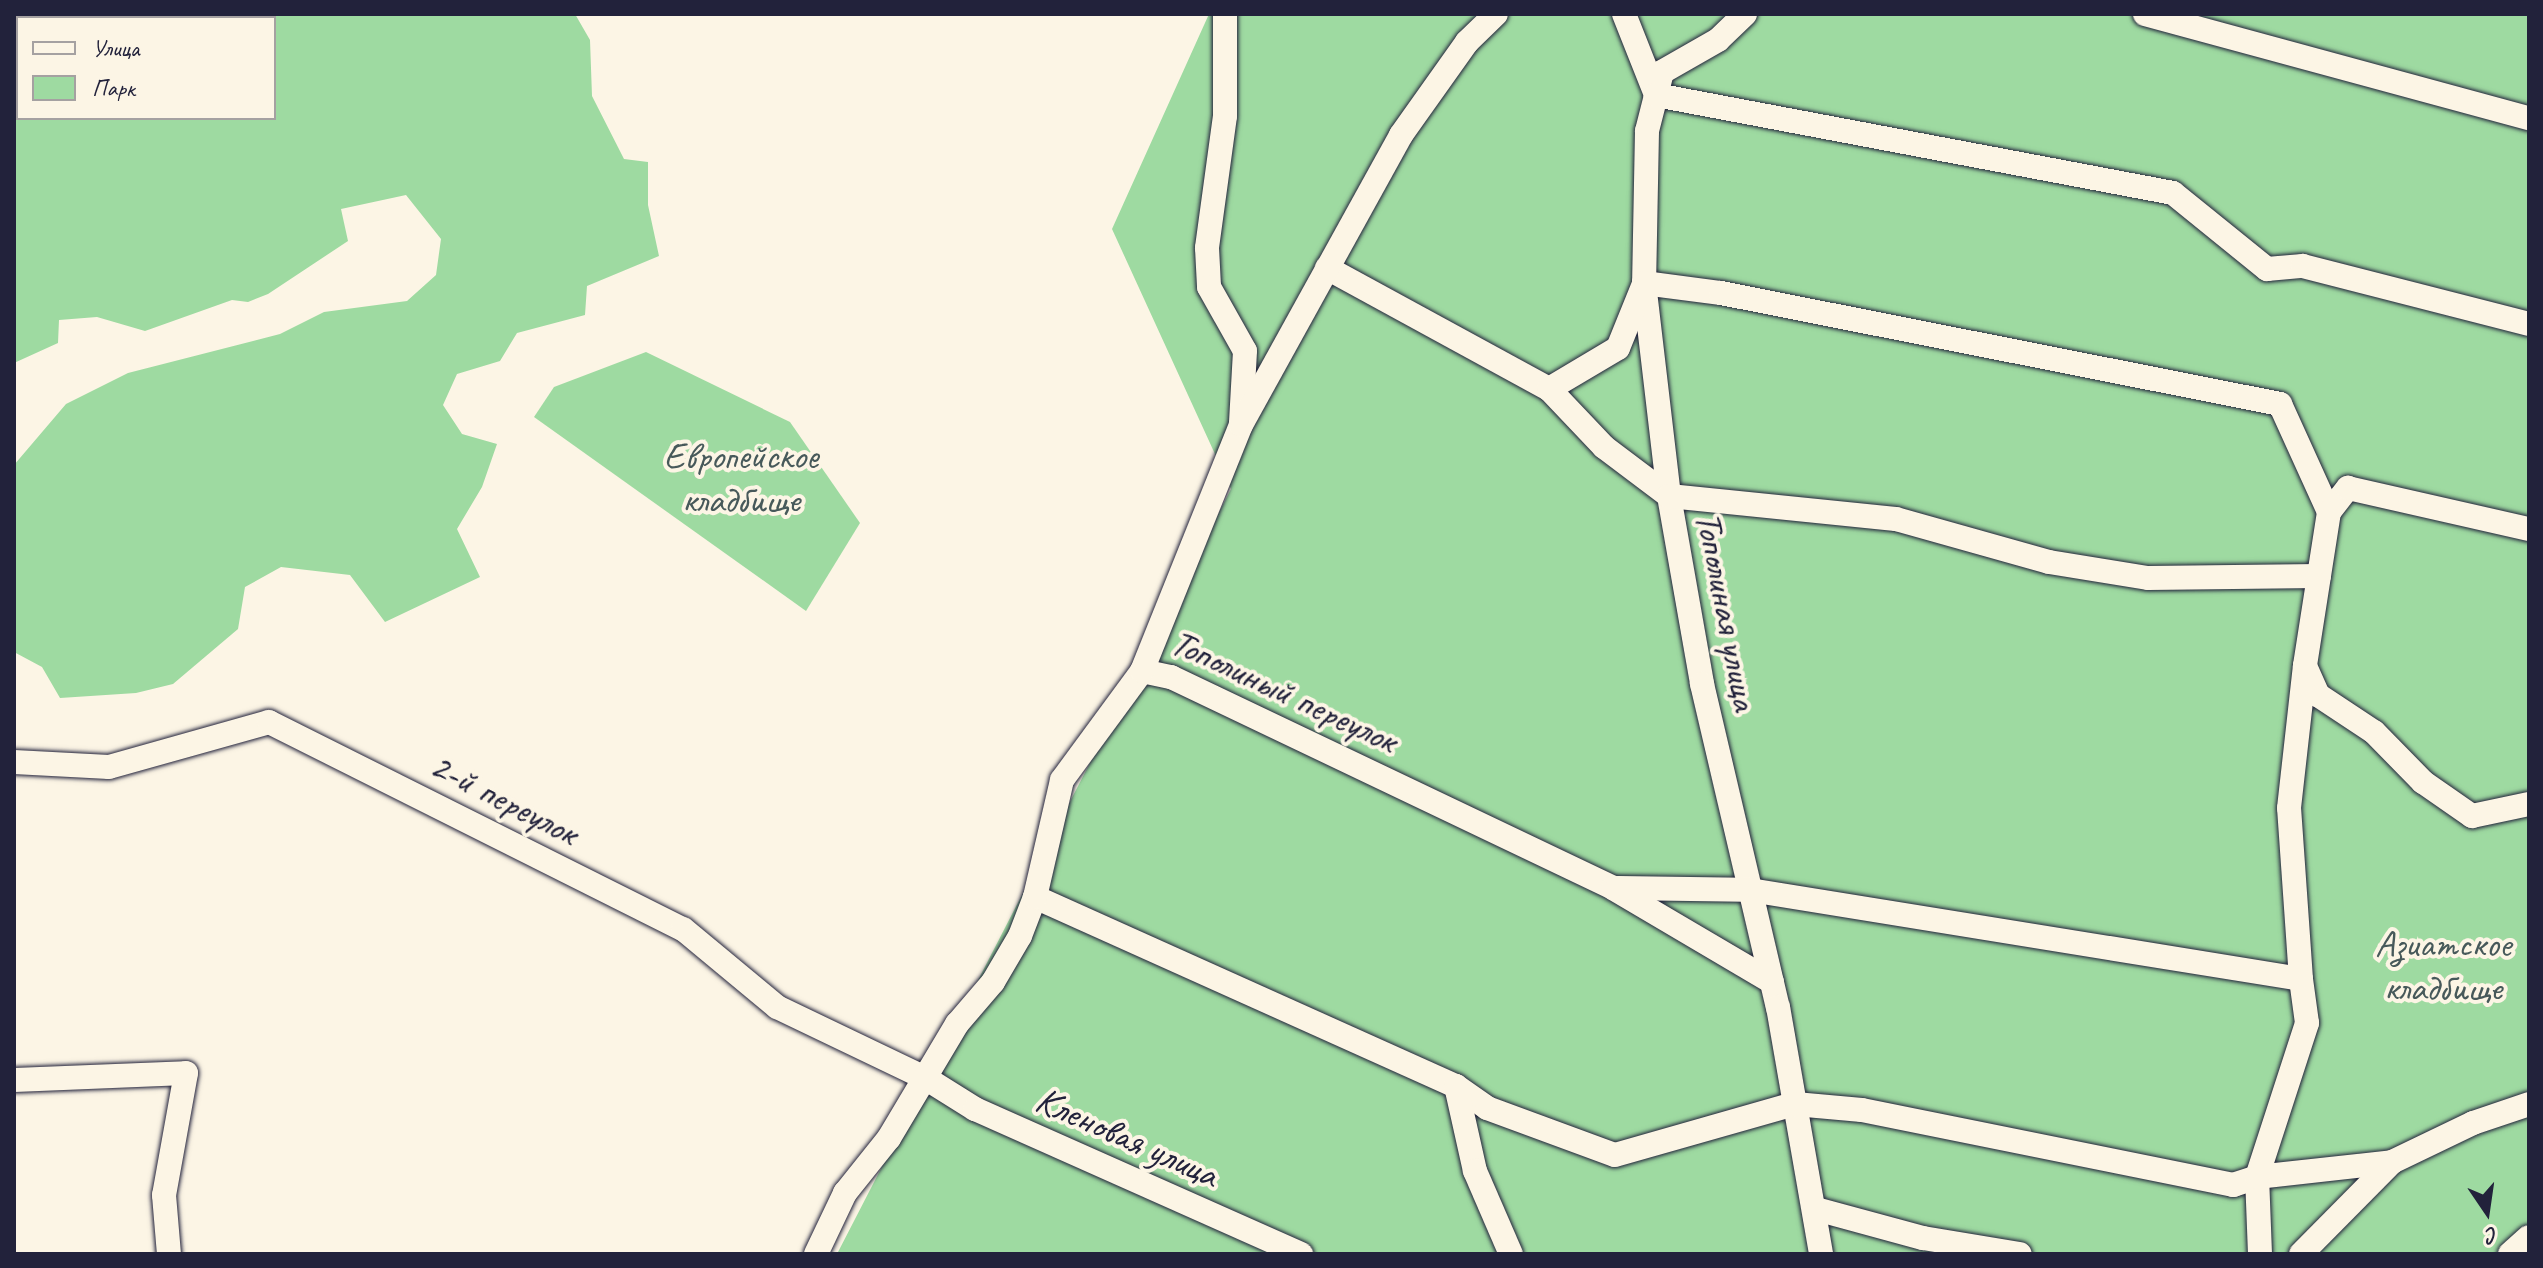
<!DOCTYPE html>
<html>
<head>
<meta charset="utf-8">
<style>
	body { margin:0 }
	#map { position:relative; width:2543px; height:1268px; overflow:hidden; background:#fcf5e5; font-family:Caveat,sans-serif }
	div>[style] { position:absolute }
	.green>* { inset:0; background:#9edaa1 }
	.roads { filter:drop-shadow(0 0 2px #22223b) drop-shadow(0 0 2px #22223b) }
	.minor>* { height:24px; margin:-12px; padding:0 12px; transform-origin:12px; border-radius:12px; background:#fcf5e5 }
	span { translate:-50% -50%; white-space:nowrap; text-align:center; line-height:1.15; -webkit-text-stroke:8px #fcf5e5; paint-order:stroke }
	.park-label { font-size:38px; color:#47595a }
	.street-label { font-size:38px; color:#22223b }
	.frame { position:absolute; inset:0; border:16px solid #22223b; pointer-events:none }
	.legend { position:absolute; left:16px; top:16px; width:260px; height:104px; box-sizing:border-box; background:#fcf5e5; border:2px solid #a5a1a1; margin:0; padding:10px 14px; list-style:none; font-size:24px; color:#22223b }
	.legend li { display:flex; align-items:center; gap:16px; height:40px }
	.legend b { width:40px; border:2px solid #a5a1a1 }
	.north { position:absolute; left:2447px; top:1172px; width:80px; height:80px; -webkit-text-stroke:6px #fcf5e5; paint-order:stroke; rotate:167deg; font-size:22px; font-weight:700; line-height:32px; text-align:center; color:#22223b }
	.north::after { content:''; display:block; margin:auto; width:28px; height:36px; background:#22223b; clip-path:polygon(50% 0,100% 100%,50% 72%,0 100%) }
</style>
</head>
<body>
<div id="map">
	<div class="green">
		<i style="clip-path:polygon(evenodd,14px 14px,575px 14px,590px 40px,592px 96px,624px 159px,648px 162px,648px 205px,659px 256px,587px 286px,585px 315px,517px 333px,500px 361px,457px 374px,443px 405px,462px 434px,497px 444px,482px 487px,457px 529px,480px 577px,385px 622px,350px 575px,281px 567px,245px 587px,238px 629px,173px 684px,136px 693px,60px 698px,42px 667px,14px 652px,14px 465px,66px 404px,128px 373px,280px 334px,324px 312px,407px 301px,436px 275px,441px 239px,406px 195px,341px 209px,348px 241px,268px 294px,248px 302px,232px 300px,145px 331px,97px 317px,59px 320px,58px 343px,14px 363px,14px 14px,18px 18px,274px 18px,274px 118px,18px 118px,18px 18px)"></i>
		<i style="clip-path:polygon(1209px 14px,2529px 14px,2529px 1254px,837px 1254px,1231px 489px,1112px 229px)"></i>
		<i style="clip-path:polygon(646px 352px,790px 422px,860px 523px,806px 611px,534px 417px,554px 387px)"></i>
	</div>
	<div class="roads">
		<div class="minor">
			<i style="left:1225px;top:14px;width:102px;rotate:90deg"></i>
			<i style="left:1225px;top:116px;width:133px;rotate:97.8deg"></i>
			<i style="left:1207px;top:248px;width:39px;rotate:87deg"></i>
			<i style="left:1209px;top:287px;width:73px;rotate:60.6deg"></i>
			<i style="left:1245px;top:351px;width:72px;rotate:93.2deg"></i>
			<i style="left:1624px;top:14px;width:87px;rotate:68.4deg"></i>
			<i style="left:1745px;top:14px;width:37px;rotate:136deg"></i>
			<i style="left:1718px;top:40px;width:64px;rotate:150.3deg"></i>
			<i style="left:1662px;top:72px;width:61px;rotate:104.3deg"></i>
			<i style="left:1647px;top:131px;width:152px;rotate:91.1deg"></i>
			<i style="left:1644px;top:283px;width:214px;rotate:83.3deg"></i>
			<i style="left:1669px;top:496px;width:191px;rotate:80deg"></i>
			<i style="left:1702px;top:684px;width:332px;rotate:76.8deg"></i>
			<i style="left:1778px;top:1007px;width:251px;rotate:80.1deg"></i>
			<i style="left:2145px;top:14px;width:398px;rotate:15.2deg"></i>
			<i style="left:1656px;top:95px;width:526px;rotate:10.73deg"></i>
			<i style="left:2173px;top:193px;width:121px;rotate:39deg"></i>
			<i style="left:2267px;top:269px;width:36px;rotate:-5deg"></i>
			<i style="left:2303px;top:266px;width:233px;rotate:14.4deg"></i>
			<i style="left:1327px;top:268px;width:253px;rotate:28.6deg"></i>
			<i style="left:1549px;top:389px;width:80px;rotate:46.5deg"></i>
			<i style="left:1604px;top:447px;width:81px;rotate:37deg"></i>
			<i style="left:1644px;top:283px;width:78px;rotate:7.4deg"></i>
			<i style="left:1721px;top:293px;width:570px;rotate:11.23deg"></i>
			<i style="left:2280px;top:404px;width:119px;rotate:65.6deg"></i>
			<i style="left:2329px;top:512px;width:31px;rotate:-52deg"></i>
			<i style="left:2348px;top:488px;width:186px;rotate:12.8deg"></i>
			<i style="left:1549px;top:389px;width:80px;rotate:-30.7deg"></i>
			<i style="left:1618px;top:348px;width:67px;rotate:-68deg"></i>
			<i style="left:1669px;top:496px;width:228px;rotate:5.8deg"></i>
			<i style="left:1896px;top:519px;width:159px;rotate:15.7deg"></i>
			<i style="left:2049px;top:562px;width:100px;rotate:9.2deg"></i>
			<i style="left:2148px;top:578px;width:171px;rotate:-0.7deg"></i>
			<i style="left:2329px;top:512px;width:156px;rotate:98.9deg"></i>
			<i style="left:2305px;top:666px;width:32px;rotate:66deg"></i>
			<i style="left:2318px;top:695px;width:67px;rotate:33.5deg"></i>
			<i style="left:2374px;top:732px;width:70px;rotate:45.6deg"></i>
			<i style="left:2423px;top:782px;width:60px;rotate:34.8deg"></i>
			<i style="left:2472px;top:816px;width:58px;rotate:-11.9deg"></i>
			<i style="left:1142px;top:671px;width:30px;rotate:12deg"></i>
			<i style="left:1171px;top:677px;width:490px;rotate:25.5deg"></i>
			<i style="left:1613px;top:888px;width:137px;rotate:0.8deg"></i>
			<i style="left:1750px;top:890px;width:558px;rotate:9.18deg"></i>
			<i style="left:2301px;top:979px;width:171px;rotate:-94deg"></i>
			<i style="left:2289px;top:808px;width:143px;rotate:-83.6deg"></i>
			<i style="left:14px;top:762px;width:95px;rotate:3deg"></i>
			<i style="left:109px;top:767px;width:166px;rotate:-15.7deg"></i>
			<i style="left:269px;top:722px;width:463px;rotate:26.6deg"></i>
			<i style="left:683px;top:929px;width:122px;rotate:39.7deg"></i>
			<i style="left:777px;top:1007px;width:166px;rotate:25.6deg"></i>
			<i style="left:927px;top:1079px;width:57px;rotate:32deg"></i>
			<i style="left:975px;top:1109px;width:357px;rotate:24deg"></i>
			<i style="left:1616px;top:890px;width:181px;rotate:30.5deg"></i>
			<i style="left:1035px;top:897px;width:461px;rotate:24.2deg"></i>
			<i style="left:1456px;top:1086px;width:38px;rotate:35deg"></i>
			<i style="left:1487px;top:1108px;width:136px;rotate:20.2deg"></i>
			<i style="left:1615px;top:1155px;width:183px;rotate:-15.9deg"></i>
			<i style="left:14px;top:1080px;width:172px;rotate:-2.3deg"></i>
			<i style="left:186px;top:1073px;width:124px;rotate:100.2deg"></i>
			<i style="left:164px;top:1195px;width:59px;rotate:85.2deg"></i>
			<i style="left:1456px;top:1086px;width:87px;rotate:77.4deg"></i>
			<i style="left:1475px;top:1171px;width:90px;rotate:66.6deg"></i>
			<i style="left:1795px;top:1104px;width:67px;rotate:5.1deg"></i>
			<i style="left:1862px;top:1110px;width:379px;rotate:11.4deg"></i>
			<i style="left:2233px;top:1185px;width:25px;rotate:-18deg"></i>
			<i style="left:2257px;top:1177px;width:136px;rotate:-6.3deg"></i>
			<i style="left:2392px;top:1162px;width:90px;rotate:-25.7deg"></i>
			<i style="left:2473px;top:1123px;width:59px;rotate:-18.7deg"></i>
			<i style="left:1816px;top:1209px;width:111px;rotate:15.2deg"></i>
			<i style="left:1923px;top:1238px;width:98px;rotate:9.4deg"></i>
			<i style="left:816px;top:1254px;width:68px;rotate:-64.6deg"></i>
			<i style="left:845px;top:1193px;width:70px;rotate:-51.3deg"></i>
			<i style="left:889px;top:1138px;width:133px;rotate:-59.2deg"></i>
			<i style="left:957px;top:1024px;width:55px;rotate:-49.4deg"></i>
			<i style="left:993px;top:982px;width:53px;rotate:-59.6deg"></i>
			<i style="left:1020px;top:936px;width:42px;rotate:-69deg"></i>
			<i style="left:1035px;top:897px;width:120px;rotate:-77deg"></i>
			<i style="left:1062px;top:780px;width:135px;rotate:-53.7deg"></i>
			<i style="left:1142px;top:671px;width:265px;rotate:-68.1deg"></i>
			<i style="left:1241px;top:425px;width:331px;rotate:-61.1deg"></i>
			<i style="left:1401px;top:135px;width:114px;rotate:-54.6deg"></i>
			<i style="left:1467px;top:42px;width:40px;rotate:-44deg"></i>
			<i style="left:2260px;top:1254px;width:77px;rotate:-92.2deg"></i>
			<i style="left:2257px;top:1177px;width:162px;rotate:-72deg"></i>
			<i style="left:2307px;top:1023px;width:44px;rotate:-97.8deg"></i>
			<i style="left:2301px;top:1254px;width:129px;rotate:-45.3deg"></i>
			<i style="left:2510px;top:1254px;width:25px;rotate:-42deg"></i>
		</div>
	</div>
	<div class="park-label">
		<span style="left:741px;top:478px">Европейское<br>кладбище</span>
		<span style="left:2443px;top:966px">Азиатское<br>кладбище</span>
	</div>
	<div class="street-label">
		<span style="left:1727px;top:611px;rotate:79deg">Тополиная улица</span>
		<span style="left:1284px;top:691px;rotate:25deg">Тополиный переулок</span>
		<span style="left:504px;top:799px;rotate:27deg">2-й переулок</span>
		<span style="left:1127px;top:1137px;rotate:24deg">Кленовая улица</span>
	</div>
	<div class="frame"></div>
	<ul class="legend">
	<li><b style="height:10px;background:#fcf5e5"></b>Улица</li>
	<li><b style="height:22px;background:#9edaa1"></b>Парк</li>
	</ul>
	<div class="north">С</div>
</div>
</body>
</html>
